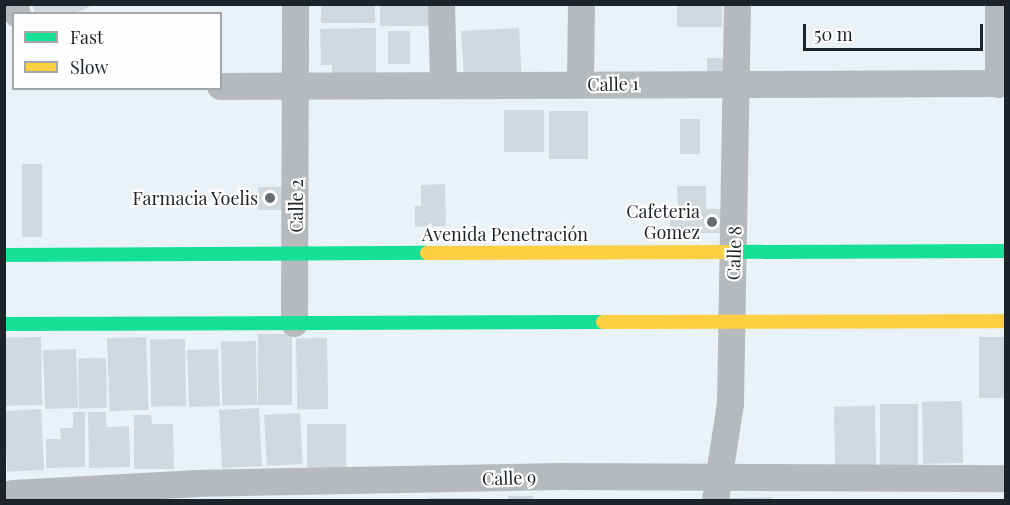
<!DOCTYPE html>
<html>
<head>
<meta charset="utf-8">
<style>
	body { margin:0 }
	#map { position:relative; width:1010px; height:505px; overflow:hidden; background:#e9f2f7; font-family:"Playfair Display",serif }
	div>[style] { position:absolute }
	.building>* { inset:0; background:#d0d9dd; transform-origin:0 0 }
	.street>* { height:27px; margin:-13.5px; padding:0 13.5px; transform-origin:13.5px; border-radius:13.5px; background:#b6babc }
	.fast>* { height:14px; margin:-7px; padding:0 7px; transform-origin:7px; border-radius:7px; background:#16e098 }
	.slow>* { height:14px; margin:-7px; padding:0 7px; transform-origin:7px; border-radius:7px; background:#ffcf43 }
	.dots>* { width:16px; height:16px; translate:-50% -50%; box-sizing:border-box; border:3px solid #fefefe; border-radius:50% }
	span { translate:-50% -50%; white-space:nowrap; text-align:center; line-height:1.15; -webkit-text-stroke:4.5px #fefefe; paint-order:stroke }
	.street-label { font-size:18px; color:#1d2429 }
	.poi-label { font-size:18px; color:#1d2429 }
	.right { translate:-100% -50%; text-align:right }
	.frame { position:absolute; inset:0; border:6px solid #1d2429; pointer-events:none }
	.legend { position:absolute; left:12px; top:12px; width:210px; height:78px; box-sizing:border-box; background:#fefefe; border:2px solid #a4a7a9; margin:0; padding:8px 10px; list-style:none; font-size:18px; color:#1d2429 }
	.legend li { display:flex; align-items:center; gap:12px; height:30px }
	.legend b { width:30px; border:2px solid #a4a7a9 }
	.scale { position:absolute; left:803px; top:24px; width:180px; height:27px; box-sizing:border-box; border:3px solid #1d2429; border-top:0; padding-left:8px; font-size:18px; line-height:21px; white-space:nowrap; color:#1d2429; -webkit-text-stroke:4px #fefefe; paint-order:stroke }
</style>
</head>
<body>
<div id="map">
	<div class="building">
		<i style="clip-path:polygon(32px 4px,94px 4px,94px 5px,72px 14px,35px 14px)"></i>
		<i style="left:321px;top:4px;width:54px;height:19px"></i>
		<i style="left:380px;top:4px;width:53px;height:22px"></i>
		<i style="left:677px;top:4px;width:45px;height:23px"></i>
		<i style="clip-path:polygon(376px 28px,376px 84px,332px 85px,332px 65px,321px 65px,320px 29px)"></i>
		<i style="clip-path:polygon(519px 28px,522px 81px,464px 76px,461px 31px)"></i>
		<i style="left:388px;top:31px;width:22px;height:33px"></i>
		<i style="left:707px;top:58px;width:19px;height:16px"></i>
		<i style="left:504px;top:110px;width:40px;height:42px"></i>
		<i style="left:549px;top:111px;width:39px;height:48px"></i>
		<i style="left:680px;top:119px;width:20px;height:35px"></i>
		<i style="left:22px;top:164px;width:20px;height:73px"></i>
		<i style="clip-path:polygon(445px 184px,446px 226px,415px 227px,415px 206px,421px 206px,421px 185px)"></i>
		<i style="clip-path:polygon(677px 186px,706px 186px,706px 209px,722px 209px,722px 233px,670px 233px,670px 208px,678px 208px)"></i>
		<i style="left:258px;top:187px;width:24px;height:23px"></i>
		<i style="left:258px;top:334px;width:34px;height:71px"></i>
		<i style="left:41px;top:337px;width:68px;height:37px;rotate:89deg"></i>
		<i style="left:146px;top:337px;width:73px;height:39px;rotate:88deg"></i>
		<i style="left:1006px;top:337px;width:61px;height:27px;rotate:90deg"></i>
		<i style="left:327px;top:338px;width:71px;height:31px;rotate:89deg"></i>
		<i style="left:185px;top:339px;width:67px;height:35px;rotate:89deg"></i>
		<i style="left:256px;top:341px;width:64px;height:35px;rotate:89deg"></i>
		<i style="left:76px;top:349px;width:59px;height:33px;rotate:88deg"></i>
		<i style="left:218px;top:349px;width:57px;height:31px;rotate:88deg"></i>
		<i style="left:106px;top:358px;width:50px;height:28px;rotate:89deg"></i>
		<i style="left:962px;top:401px;width:62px;height:40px;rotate:89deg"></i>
		<i style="left:880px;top:404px;width:38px;height:63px"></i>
		<i style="left:875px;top:406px;width:60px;height:41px;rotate:89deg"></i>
		<i style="left:259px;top:408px;width:58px;height:40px;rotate:87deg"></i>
		<i style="left:41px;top:409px;width:61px;height:37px;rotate:87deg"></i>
		<i style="clip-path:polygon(73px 412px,85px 412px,85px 467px,46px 468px,46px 439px,61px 439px,60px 428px,73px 428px)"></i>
		<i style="clip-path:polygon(88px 412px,106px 412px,106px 427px,129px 426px,130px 467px,89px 468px)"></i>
		<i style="left:300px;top:413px;width:51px;height:36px;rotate:87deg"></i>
		<i style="clip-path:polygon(134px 415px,151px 415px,152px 424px,173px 424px,174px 469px,134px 469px)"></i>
		<i style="left:307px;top:424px;width:39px;height:47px"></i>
		<i style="left:508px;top:496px;width:25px;height:4px"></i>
		<i style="clip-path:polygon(772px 497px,772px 500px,727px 500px,727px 498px)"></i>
		<i style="left:429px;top:498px;width:52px;height:2px"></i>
	</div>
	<div class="street">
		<i style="left:14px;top:4px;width:10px;rotate:73deg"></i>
		<i style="left:441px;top:4px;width:79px;rotate:88.5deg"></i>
		<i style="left:998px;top:4px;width:80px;rotate:90deg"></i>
		<i style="left:580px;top:84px;width:80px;rotate:-89.3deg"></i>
		<i style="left:220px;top:86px;width:786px;rotate:-0.22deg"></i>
		<i style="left:294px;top:323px;width:319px;rotate:-89.8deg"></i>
		<i style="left:12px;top:493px;width:182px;rotate:-3.1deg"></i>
		<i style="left:194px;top:483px;width:367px;rotate:-1.1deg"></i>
		<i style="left:561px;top:476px;width:445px;rotate:0.3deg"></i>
		<i style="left:715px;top:500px;width:98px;rotate:-81.2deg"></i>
		<i style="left:730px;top:403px;width:399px;rotate:-89deg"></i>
	</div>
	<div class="fast">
		<i style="left:727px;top:252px;width:279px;rotate:-0.2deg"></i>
		<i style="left:4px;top:255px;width:423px;rotate:-0.3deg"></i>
		<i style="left:4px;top:324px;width:599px;rotate:-0.19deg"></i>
	</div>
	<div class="slow">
		<i style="left:427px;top:253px;width:300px;rotate:-0.2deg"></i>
		<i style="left:603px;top:322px;width:403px;rotate:-0.1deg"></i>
	</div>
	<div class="dots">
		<i style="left:270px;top:198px;background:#646c71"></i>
		<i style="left:712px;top:222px;background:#646c71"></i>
	</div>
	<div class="street-label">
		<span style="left:613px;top:84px;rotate:-1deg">Calle 1</span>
		<span style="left:296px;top:206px;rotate:-90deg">Calle 2</span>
		<span style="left:505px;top:234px">Avenida Penetración</span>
		<span style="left:734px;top:253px;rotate:-88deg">Calle 8</span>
		<span style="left:509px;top:478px;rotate:-2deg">Calle 9</span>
	</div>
	<div class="poi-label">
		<span class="right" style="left:258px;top:198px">Farmacia Yoelis</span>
		<span class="right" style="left:700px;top:222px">Cafeteria<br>Gomez</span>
	</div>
	<div class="frame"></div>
	<ul class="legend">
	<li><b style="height:8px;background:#16e098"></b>Fast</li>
	<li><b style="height:8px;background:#ffcf43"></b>Slow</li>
	</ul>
	<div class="scale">50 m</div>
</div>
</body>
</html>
